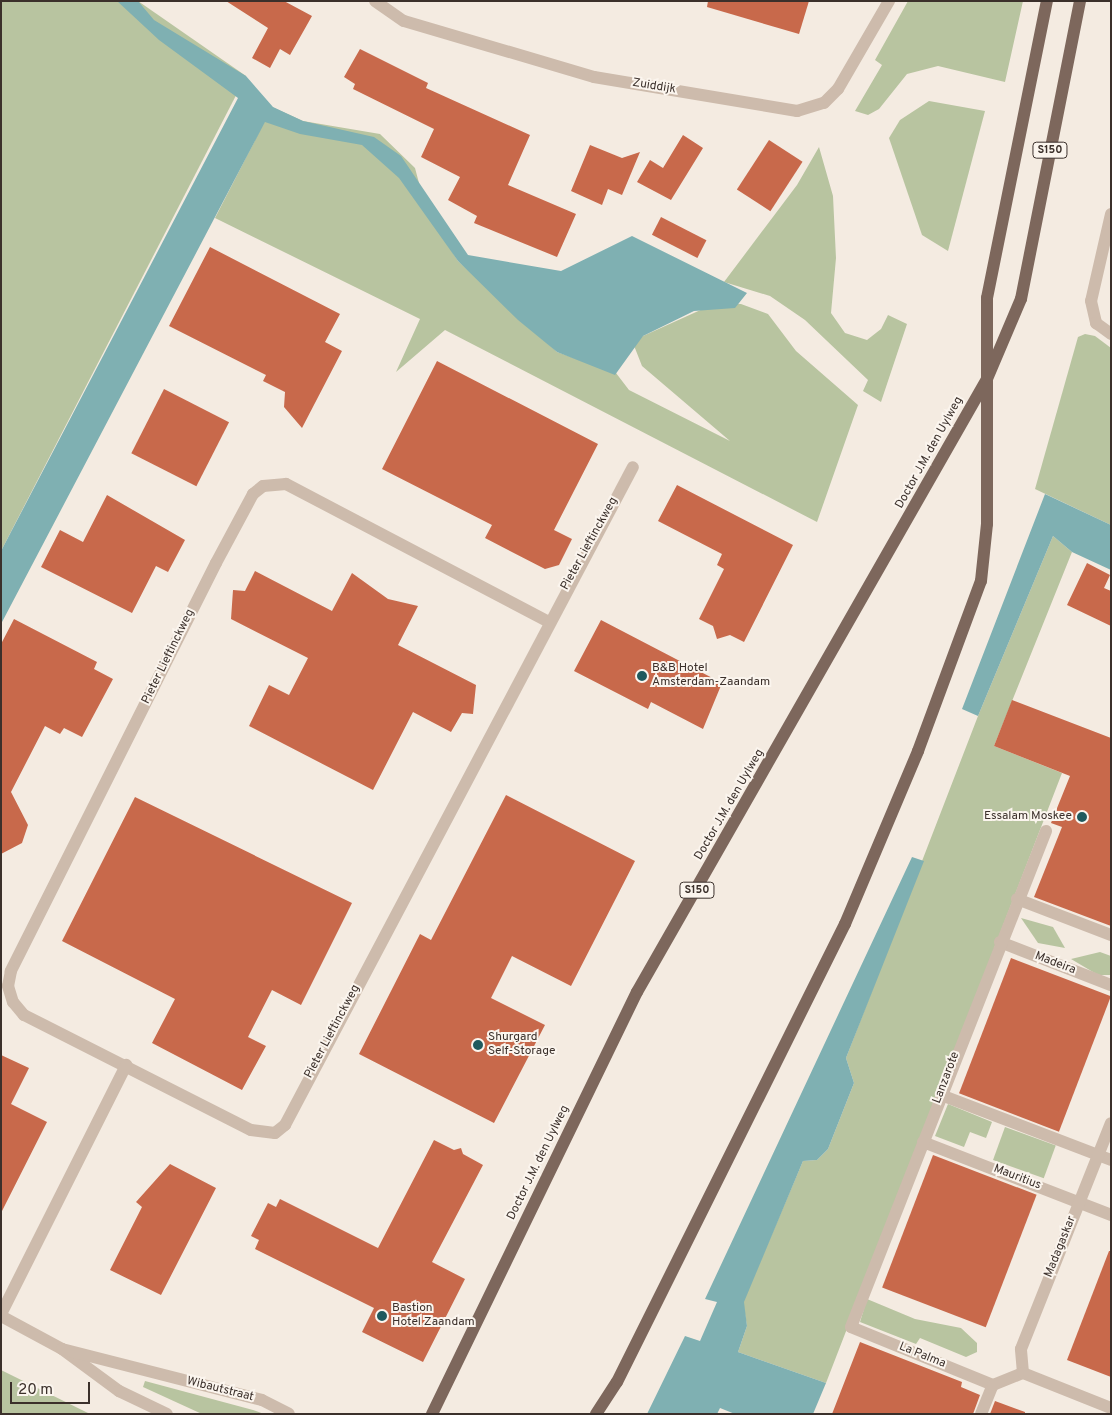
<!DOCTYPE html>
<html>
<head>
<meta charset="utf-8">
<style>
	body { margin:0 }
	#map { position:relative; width:1112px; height:1415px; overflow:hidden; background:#f4ebe1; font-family:Overpass,sans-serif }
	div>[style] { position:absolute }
	.green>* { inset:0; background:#b8c4a0; transform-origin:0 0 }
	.water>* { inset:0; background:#7fb0b2 }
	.building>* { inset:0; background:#c8694b; transform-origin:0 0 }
	.pedestrian>* { height:12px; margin:-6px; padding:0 6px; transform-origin:6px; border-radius:6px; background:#cdbbac }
	.minor>* { height:12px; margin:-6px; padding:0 6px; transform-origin:6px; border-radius:6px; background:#cdbbac }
	.tertiary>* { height:12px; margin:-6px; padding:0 6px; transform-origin:6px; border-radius:6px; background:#cdbbac }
	.primary>* { height:12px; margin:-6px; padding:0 6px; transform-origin:6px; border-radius:6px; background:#7d675c }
	.dots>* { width:14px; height:14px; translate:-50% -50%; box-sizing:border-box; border:2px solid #fbf5ee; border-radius:50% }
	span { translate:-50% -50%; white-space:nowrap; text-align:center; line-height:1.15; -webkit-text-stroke:4px #fbf5ee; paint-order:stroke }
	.shield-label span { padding:1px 4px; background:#fbf5ee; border:1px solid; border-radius:4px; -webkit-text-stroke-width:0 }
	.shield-label { font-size:11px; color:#3b302b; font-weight:700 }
	.street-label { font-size:12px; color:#3b302b }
	.poi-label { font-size:12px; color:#3b302b }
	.left { translate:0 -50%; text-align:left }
	.right { translate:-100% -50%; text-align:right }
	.frame { position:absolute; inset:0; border:2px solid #3b302b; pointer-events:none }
	.scale { position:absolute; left:10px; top:1382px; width:80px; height:22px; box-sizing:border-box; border:2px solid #3b302b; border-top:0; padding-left:6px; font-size:15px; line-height:18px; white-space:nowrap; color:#3b302b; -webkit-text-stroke:4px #fbf5ee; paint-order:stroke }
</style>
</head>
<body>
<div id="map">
	<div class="green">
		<i style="clip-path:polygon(1px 1px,138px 1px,246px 76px,1px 551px)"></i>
		<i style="clip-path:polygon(908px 1px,1023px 1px,1005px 82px,938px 66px,907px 74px,879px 109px,868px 115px,855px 111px,882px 65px,875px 60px)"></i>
		<i style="clip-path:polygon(929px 101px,985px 111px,948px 251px,922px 235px,889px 138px,900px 120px)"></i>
		<i style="clip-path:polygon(272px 107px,303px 121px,380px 134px,415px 168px,427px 213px,458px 261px,557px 352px,616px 373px,629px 390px,730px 441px,642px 366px,631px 338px,643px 336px,716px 303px,741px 304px,768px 314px,796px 351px,858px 405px,817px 522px,445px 330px,396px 372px,420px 319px,215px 218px)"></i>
		<i style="clip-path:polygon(819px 147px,833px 196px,836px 258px,831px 313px,845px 333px,867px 340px,881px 329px,888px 315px,907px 324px,881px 402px,863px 391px,868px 380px,805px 320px,770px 296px,724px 282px,797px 185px)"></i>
		<i style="clip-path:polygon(1085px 334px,1095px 336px,1111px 348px,1111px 525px,1035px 489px,1078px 337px)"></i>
		<i style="clip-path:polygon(1053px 536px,1072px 552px,994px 746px,1062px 773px,826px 1383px,738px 1352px,747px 1326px,743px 1302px,803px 1161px,817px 1160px,828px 1149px,854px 1083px,846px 1058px,978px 716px)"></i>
		<i style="clip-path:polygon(1021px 918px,1053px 927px,1065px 948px,1038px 943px)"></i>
		<i style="clip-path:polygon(1100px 952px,1111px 956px,1111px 975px,1098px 975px,1071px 959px)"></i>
		<i style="clip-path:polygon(948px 1104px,992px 1122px,986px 1138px,970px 1132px,964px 1147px,935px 1136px)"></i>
		<i style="left:1005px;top:1127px;width:54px;height:35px;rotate:20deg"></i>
		<i style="clip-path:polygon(867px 1299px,915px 1319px,961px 1328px,977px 1343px,977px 1352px,966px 1357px,920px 1338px,916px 1344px,860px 1322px)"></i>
		<i style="clip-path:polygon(1px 1370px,90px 1414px,1px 1414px)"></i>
		<i style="clip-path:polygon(145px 1381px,253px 1410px,264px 1414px,202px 1414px,143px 1387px)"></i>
	</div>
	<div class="water">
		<i style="clip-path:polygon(117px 1px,138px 1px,154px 20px,246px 76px,273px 107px,303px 121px,374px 137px,401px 156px,468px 255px,561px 271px,632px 236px,747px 293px,735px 308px,694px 311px,643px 336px,615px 375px,557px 352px,518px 320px,458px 261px,399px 178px,362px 145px,300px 134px,265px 122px,1px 624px,1px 551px,238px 98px,159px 40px)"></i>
		<i style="clip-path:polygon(1045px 494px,1111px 525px,1111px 570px,1072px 552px,1053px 536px,978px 716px,962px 709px)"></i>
		<i style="clip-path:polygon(912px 857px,924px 861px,846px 1058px,854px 1083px,828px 1149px,817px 1160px,803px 1161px,744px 1302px,747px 1326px,738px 1352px,826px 1383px,813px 1414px,735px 1414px,720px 1408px,717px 1414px,647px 1414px,685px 1336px,700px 1341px,717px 1302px,705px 1299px)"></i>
	</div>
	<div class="building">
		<i style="clip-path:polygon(226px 1px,284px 1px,312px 16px,290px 55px,280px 49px,270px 68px,252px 58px,268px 28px)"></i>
		<i style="clip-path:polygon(708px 1px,809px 1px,799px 34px,707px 7px)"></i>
		<i style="clip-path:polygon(360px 49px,428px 83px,426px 88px,530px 135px,508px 185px,576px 214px,557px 257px,474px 223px,477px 216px,448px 200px,460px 177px,421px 157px,434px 129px,353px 89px,355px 84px,344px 77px)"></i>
		<i style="clip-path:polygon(683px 135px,703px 148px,671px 200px,637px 182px,650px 160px,663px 168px)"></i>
		<i style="left:769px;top:140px;width:40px;height:59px;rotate:33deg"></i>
		<i style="clip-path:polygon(590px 145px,622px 158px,640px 152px,622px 195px,608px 189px,602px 205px,571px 191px)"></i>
		<i style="left:661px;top:217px;width:51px;height:20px;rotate:27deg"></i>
		<i style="clip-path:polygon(210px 247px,340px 314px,325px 342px,342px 351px,302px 428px,284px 407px,285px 392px,263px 381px,266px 375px,169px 326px)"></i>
		<i style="clip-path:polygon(437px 361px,598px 444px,554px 530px,572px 539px,559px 565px,545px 569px,485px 538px,492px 525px,382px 469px)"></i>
		<i style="left:164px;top:389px;width:73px;height:72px;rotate:27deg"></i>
		<i style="clip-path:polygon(677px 485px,793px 545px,744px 642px,730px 635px,717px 639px,713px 626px,699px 619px,724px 569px,717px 565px,722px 554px,658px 521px)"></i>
		<i style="clip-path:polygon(107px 495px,185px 540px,168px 572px,156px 566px,132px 613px,41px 567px,60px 530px,83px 542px)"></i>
		<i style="clip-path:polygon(1087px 563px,1110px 575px,1104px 588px,1111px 591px,1111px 626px,1067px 605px)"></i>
		<i style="clip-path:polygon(255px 571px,332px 611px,352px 573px,388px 599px,418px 606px,398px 645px,476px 685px,473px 714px,462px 713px,451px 732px,413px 712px,373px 790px,249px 726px,269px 685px,289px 695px,308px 658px,231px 619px,233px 590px,245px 591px)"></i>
		<i style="clip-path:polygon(14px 619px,97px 662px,94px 669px,113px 679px,82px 737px,64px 728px,60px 734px,45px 726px,11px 792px,28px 825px,22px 843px,1px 854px,1px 644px)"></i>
		<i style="clip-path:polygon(601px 620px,722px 683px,703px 729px,651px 702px,648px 709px,574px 671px)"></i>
		<i style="clip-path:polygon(1012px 700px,1111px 738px,1111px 926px,1034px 897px,1062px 827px,1051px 823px,1070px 776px,994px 746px)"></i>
		<i style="clip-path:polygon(506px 795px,635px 861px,571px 986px,512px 956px,491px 998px,545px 1025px,494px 1123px,359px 1054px,420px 934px,431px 940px)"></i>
		<i style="clip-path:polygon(135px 797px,352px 903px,301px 1005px,272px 990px,248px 1037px,266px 1046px,242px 1090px,152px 1043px,175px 999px,62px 941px)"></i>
		<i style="left:1011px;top:958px;width:107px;height:145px;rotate:21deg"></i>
		<i style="clip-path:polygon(1px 1055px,29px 1068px,11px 1104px,47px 1122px,1px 1213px)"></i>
		<i style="clip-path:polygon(434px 1140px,454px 1150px,461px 1148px,463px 1154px,483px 1165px,432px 1262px,465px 1279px,423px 1362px,362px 1332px,374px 1308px,255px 1249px,259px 1240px,251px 1236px,268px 1203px,276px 1207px,280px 1199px,378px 1248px)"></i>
		<i style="left:933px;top:1155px;width:111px;height:142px;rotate:21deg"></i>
		<i style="clip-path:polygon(170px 1164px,216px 1188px,161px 1295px,110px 1270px,142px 1207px,136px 1202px)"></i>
		<i style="clip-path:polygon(1109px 1251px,1111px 1251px,1111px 1377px,1067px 1360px)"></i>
		<i style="clip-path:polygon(860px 1342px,962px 1382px,961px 1387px,980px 1395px,973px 1414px,832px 1414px)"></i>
		<i style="clip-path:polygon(995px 1401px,1025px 1412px,1025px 1414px,990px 1414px)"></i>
	</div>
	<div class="pedestrian">
		<i style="left:1017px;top:899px;width:101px;rotate:21deg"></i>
		<i style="left:1000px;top:942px;width:119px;rotate:21.2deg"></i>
		<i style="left:941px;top:1095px;width:182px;rotate:20.9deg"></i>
		<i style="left:923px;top:1142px;width:202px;rotate:21.2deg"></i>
		<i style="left:993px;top:1385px;width:153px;rotate:-157.8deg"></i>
		<i style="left:851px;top:1327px;width:533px;rotate:-68.54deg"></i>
	</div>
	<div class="minor">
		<i style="left:375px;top:1px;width:35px;rotate:35deg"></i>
		<i style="left:404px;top:21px;width:198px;rotate:16.4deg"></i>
		<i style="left:594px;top:77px;width:206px;rotate:9.5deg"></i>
		<i style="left:797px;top:111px;width:28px;rotate:-17deg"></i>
		<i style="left:824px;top:103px;width:20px;rotate:-45deg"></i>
		<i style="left:838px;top:89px;width:102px;rotate:-59.9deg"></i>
		<i style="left:1111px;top:214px;width:89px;rotate:102.9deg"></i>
		<i style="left:1091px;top:301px;width:23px;rotate:77deg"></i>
		<i style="left:1096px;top:323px;width:19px;rotate:36deg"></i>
		<i style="left:547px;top:621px;width:295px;rotate:-152.3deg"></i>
		<i style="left:286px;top:484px;width:23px;rotate:175deg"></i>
		<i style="left:263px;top:486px;width:13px;rotate:141deg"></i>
		<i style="left:253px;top:494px;width:78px;rotate:118.2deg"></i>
		<i style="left:216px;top:563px;width:457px;rotate:116.7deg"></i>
		<i style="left:11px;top:971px;width:15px;rotate:101deg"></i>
		<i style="left:8px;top:986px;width:17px;rotate:73deg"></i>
		<i style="left:13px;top:1002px;width:17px;rotate:50deg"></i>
		<i style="left:24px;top:1015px;width:254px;rotate:26.9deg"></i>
		<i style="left:251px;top:1130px;width:24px;rotate:7deg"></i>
		<i style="left:275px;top:1133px;width:13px;rotate:-39deg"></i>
		<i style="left:285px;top:1125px;width:744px;rotate:-62.13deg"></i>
		<i style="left:1px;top:1314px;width:279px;rotate:-63.3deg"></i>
		<i style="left:1023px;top:1373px;width:24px;rotate:-95deg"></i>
		<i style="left:1021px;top:1349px;width:243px;rotate:-68.3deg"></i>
		<i style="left:981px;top:1414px;width:31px;rotate:-68deg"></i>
		<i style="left:993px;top:1385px;width:32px;rotate:-22deg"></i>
		<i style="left:1023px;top:1373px;width:95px;rotate:21.7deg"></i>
	</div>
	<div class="tertiary">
		<i style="left:1px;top:1316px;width:69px;rotate:28.4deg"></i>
		<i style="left:62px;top:1349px;width:71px;rotate:36.4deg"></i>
		<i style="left:119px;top:1391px;width:53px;rotate:25.6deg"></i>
		<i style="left:62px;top:1349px;width:206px;rotate:14.3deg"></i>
		<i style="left:262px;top:1400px;width:30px;rotate:27deg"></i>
	</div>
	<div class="primary">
		<i style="left:432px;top:1414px;width:469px;rotate:-64.1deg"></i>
		<i style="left:637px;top:992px;width:706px;rotate:-60.28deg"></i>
		<i style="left:987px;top:379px;width:87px;rotate:-67deg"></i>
		<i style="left:1021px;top:299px;width:304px;rotate:-78.8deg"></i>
		<i style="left:596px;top:1414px;width:38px;rotate:-57deg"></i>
		<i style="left:617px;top:1382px;width:512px;rotate:-63.54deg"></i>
		<i style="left:845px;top:924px;width:188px;rotate:-67.1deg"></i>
		<i style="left:918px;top:751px;width:181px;rotate:-69.7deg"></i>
		<i style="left:981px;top:581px;width:57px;rotate:-84deg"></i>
		<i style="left:987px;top:524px;width:226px;rotate:-90deg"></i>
		<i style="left:987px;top:298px;width:303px;rotate:-78.6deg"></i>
	</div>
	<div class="dots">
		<i style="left:642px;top:676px;background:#1f5a5e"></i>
		<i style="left:1082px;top:817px;background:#1f5a5e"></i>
		<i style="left:478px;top:1045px;background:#1f5a5e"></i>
		<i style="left:382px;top:1316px;background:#1f5a5e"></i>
	</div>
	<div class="shield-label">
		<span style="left:1050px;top:150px">S150</span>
		<span style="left:697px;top:890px">S150</span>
	</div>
	<div class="street-label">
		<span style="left:654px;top:87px;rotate:9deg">Zuiddijk</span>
		<span style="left:930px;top:453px;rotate:-61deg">Doctor J.M. den Uylweg</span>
		<span style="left:590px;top:544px;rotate:-61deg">Pieter Lieftinckweg</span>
		<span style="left:169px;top:657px;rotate:-64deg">Pieter Lieftinckweg</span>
		<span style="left:730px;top:805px;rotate:-60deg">Doctor J.M. den Uylweg</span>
		<span style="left:1055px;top:964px;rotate:21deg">Madeira</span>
		<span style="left:333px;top:1032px;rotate:-62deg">Pieter Lieftinckweg</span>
		<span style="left:947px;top:1078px;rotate:-69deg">Lanzarote</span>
		<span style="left:539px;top:1163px;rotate:-64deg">Doctor J.M. den Uylweg</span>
		<span style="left:1017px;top:1178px;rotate:21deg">Mauritius</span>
		<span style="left:1061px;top:1247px;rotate:-68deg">Madagaskar</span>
		<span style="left:922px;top:1356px;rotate:22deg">La Palma</span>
		<span style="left:220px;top:1390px;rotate:14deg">Wibautstraat</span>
	</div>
	<div class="poi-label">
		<span class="left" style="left:652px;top:676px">B&amp;B Hotel<br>Amsterdam-Zaandam</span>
		<span class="right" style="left:1072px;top:817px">Essalam Moskee</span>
		<span class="left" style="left:488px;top:1045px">Shurgard<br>Self-Storage</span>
		<span class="left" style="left:392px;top:1316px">Bastion<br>Hotel Zaandam</span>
	</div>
	<div class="frame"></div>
	<div class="scale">20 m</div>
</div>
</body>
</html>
